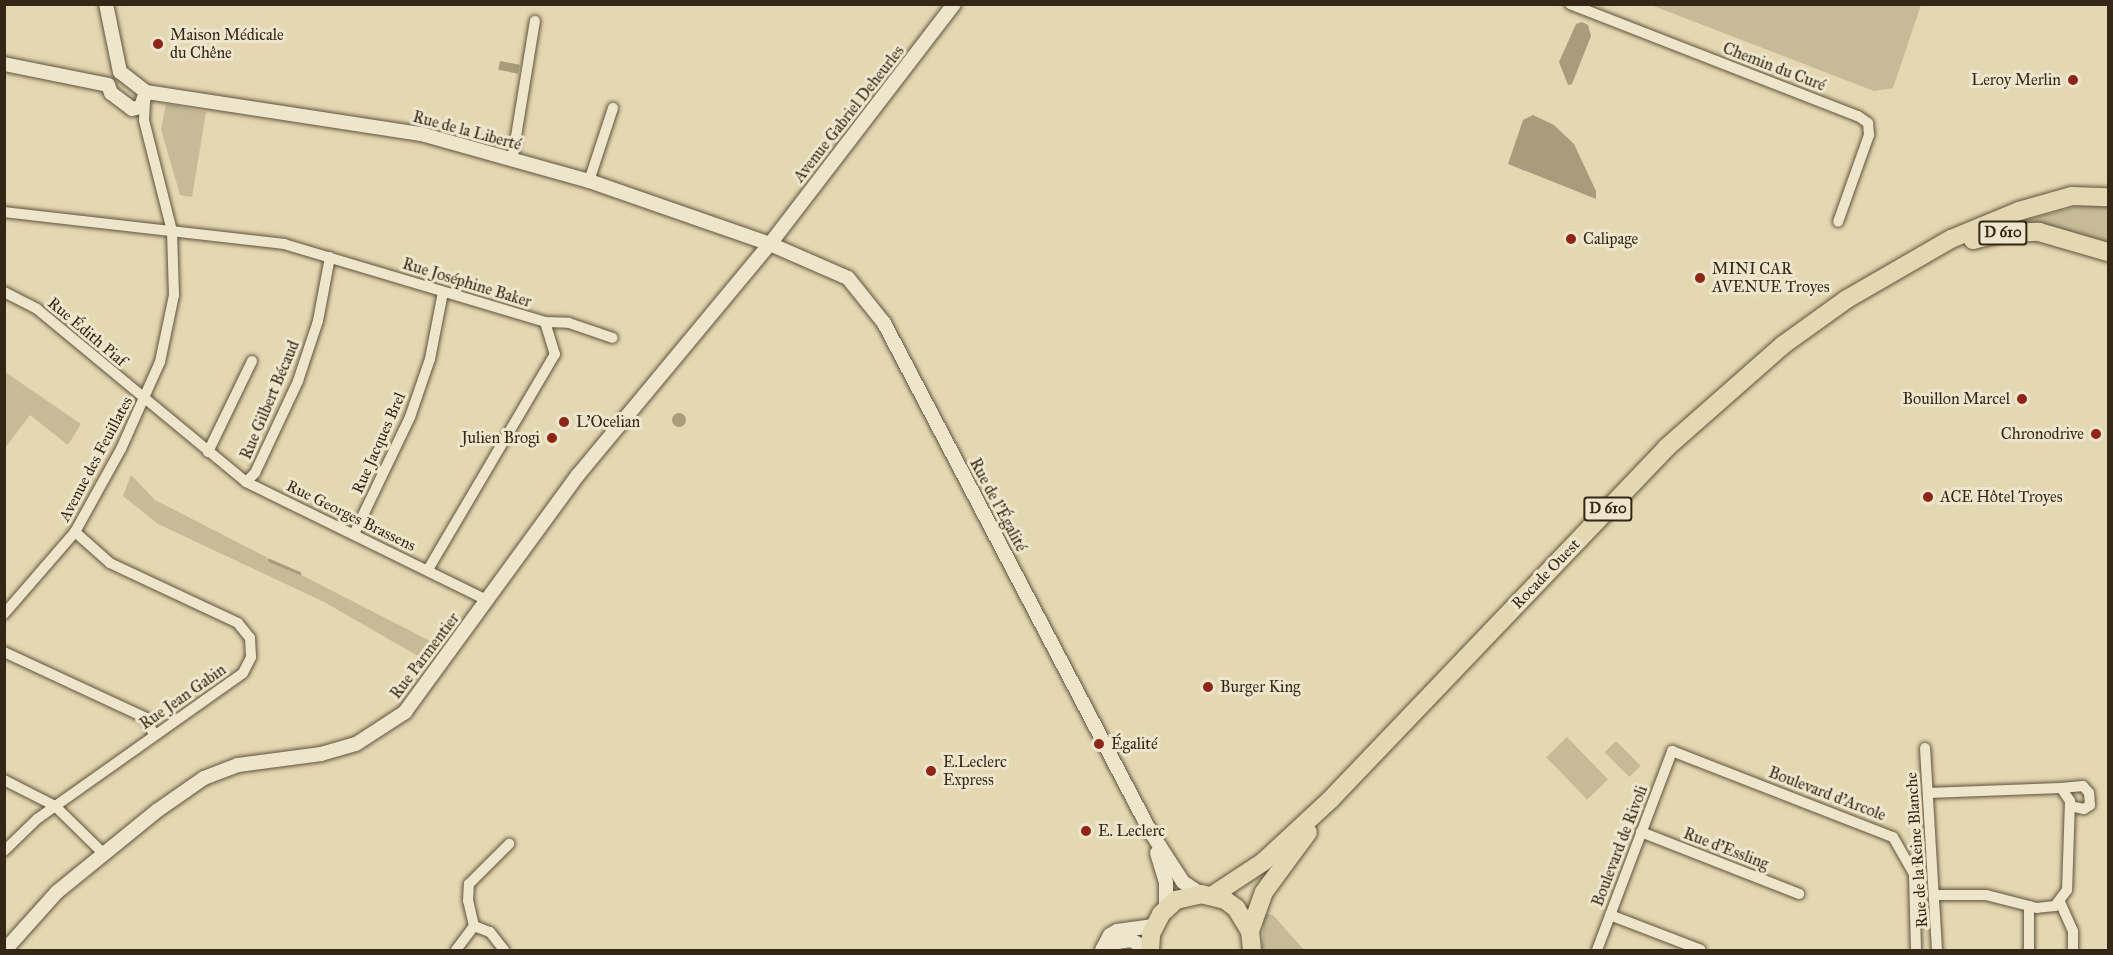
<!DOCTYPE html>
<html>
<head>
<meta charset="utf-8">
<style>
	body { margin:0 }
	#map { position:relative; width:2113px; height:955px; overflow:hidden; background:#e4d8b2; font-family:"IM FELL Great Primer",serif }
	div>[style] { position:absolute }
	.green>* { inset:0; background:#c6ba97; transform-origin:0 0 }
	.water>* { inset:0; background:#a89c7d; transform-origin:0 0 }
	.round { border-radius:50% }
	.stream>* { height:3px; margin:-1.5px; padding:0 1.5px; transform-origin:1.5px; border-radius:1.5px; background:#a89c7d }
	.roads { filter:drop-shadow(0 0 2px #60533c) drop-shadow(0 0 2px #60533c) }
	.minor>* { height:10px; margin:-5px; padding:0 5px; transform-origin:5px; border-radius:5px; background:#ede6cd }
	.tertiary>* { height:14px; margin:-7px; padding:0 7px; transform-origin:7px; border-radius:7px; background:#ede6cd }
	.primary>* { height:18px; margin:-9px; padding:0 9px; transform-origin:9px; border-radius:9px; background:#e4d8b2 }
	.dots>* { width:16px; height:16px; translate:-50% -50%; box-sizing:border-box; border:3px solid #ede6cd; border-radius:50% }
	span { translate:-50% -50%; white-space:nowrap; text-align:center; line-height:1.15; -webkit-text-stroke:6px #ede6cd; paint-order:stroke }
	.shield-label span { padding:2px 4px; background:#ede6cd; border:2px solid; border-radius:4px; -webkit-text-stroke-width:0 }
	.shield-label { font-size:15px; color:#342715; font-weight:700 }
	.poi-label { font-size:16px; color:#342715 }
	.left { translate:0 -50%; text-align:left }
	.right { translate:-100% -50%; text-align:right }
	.street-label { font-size:16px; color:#342715 }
	.frame { position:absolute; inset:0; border:6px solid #342715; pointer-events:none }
</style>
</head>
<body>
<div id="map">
	<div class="green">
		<i style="clip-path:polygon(1651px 5px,1921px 4px,1921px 5px,1893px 88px,1874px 91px)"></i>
		<i style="clip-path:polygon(166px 104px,206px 112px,192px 197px,180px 195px,161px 130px)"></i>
		<i style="clip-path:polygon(2089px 203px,2108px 203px,2108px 242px,2048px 225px,2015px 223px)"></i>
		<i style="clip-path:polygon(5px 372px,81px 424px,68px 445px,30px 415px,5px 448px)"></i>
		<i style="clip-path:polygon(131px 475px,155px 500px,434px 643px,425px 660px,324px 602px,158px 524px,123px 496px)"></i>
		<i style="left:1567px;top:737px;width:59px;height:29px;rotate:46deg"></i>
		<i style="left:1616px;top:741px;width:35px;height:16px;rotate:45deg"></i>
		<i style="clip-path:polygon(1264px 913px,1273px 915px,1304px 950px,1262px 950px)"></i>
	</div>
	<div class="water">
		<i style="clip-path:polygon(1582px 22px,1588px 25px,1591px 36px,1572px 84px,1568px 85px,1559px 62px,1576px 24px)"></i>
		<i style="left:500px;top:61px;width:20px;height:9px;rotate:11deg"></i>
		<i style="clip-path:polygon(1533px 115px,1554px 125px,1574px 144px,1596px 191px,1596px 199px,1508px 164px,1523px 120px)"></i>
		<i class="round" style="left:672px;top:413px;width:14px;height:14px"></i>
	</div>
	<div class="stream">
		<i style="left:269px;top:560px;width:33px;rotate:23deg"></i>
	</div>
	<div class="roads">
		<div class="minor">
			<i style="left:1570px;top:4px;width:309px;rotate:21.3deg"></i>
			<i style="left:1858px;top:116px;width:12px;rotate:35deg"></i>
			<i style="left:1868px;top:123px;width:12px;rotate:85deg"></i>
			<i style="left:1869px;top:135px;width:92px;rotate:109.6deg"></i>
			<i style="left:512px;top:161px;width:142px;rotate:-80.7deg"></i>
			<i style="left:589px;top:181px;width:77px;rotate:-71.8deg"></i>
			<i style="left:4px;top:212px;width:282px;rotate:6.5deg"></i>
			<i style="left:284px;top:244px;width:272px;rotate:16.6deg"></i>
			<i style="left:545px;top:322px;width:34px;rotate:73deg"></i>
			<i style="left:555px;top:354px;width:251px;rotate:120.5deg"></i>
			<i style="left:4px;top:292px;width:37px;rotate:27deg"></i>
			<i style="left:37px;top:309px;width:271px;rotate:39.6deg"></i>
			<i style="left:246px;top:482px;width:268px;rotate:26.1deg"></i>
			<i style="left:545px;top:322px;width:24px;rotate:2deg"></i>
			<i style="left:569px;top:323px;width:46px;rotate:18.8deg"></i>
			<i style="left:208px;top:452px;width:101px;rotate:-64.2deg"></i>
			<i style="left:246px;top:482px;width:13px;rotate:-45deg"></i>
			<i style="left:255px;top:473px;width:102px;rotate:-64.9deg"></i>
			<i style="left:298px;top:381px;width:63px;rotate:-71.6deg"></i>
			<i style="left:318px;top:321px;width:65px;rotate:-79.4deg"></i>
			<i style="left:354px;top:534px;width:130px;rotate:-64.4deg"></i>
			<i style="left:410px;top:417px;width:61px;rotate:-71deg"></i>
			<i style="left:430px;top:359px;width:68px;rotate:-79deg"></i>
			<i style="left:4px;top:614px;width:108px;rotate:-49.1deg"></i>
			<i style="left:75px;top:532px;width:95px;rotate:-61deg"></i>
			<i style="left:121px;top:449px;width:95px;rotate:-65.9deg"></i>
			<i style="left:160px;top:362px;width:68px;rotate:-78.2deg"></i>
			<i style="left:174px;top:295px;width:64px;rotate:-91.8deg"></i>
			<i style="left:172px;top:231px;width:114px;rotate:-104.2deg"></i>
			<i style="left:144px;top:120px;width:17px;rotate:-87deg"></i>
			<i style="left:4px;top:652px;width:157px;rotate:24.9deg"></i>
			<i style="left:146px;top:718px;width:19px;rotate:65deg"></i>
			<i style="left:1925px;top:748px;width:202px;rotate:86.6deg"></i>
			<i style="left:4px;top:780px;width:57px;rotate:27deg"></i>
			<i style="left:55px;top:806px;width:67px;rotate:44.4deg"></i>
			<i style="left:2061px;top:788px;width:22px;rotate:-5deg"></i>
			<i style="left:2083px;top:786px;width:9px;rotate:49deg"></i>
			<i style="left:2089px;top:793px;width:12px;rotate:85deg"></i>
			<i style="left:2090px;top:805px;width:7px;rotate:146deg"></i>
			<i style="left:2084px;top:809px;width:14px;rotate:-168deg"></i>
			<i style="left:1928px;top:793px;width:133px;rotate:-2.2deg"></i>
			<i style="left:2061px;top:788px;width:16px;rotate:55deg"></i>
			<i style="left:2070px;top:801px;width:89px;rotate:91.9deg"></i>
			<i style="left:2067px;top:890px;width:20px;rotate:127deg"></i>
			<i style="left:2055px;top:906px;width:18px;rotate:174deg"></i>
			<i style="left:2037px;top:908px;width:53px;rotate:-165.7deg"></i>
			<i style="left:1986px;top:895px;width:50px;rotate:180deg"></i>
			<i style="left:1641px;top:832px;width:170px;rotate:21.4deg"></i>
			<i style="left:4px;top:851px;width:46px;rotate:-44.1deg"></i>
			<i style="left:37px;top:819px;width:252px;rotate:-35.3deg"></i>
			<i style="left:243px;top:673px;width:18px;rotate:-63deg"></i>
			<i style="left:251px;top:657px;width:19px;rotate:-93deg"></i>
			<i style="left:250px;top:638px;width:19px;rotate:-129deg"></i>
			<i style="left:238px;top:623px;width:141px;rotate:-154.9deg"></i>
			<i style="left:110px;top:563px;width:47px;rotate:-138.5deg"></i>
			<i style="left:2060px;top:902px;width:32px;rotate:66deg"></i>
			<i style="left:2073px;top:931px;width:19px;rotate:90deg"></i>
			<i style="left:2029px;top:906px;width:44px;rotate:90deg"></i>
			<i style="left:1610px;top:915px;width:97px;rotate:21deg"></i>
			<i style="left:474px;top:926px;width:17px;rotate:21deg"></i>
			<i style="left:490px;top:932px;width:23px;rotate:52deg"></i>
			<i style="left:456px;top:950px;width:30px;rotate:-53deg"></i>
			<i style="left:474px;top:926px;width:26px;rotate:-103deg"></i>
			<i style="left:468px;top:901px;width:17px;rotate:-87deg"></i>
			<i style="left:469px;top:884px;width:57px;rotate:-45deg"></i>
			<i style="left:1597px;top:950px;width:213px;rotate:-69.3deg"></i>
			<i style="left:1672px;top:751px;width:237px;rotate:21.3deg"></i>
			<i style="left:1893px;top:837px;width:43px;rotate:60.4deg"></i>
			<i style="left:1914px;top:874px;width:76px;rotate:88.5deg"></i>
		</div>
		<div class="tertiary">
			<i style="left:106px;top:4px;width:69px;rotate:78.4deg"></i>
			<i style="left:4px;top:64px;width:106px;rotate:11.4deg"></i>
			<i style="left:108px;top:85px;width:9px;rotate:69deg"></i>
			<i style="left:111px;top:93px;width:26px;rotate:37deg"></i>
			<i style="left:132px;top:109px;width:9px;rotate:-13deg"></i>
			<i style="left:141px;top:107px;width:16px;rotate:-72deg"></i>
			<i style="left:146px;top:92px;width:33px;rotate:-142deg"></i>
			<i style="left:146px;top:92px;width:278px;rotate:8.7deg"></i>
			<i style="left:421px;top:134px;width:174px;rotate:15.6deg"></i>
			<i style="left:589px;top:181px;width:192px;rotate:19.2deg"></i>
			<i style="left:770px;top:244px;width:85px;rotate:23.6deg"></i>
			<i style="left:848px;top:278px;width:58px;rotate:51.3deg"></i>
			<i style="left:884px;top:323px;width:573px;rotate:62.36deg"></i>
			<i style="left:1150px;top:831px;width:61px;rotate:57.1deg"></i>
			<i style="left:1183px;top:882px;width:22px;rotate:34deg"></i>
			<i style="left:1157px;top:853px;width:31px;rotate:73deg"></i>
			<i style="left:1166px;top:883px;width:25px;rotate:90deg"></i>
			<i style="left:5px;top:950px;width:78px;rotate:-48.1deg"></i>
			<i style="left:57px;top:892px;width:130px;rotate:-39.1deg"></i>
			<i style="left:158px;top:810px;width:56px;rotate:-34.8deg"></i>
			<i style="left:204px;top:778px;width:36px;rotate:-21deg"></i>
			<i style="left:238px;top:765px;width:84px;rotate:-7.5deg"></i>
			<i style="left:321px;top:754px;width:36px;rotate:-16deg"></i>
			<i style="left:356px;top:744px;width:59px;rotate:-33.1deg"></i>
			<i style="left:405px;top:712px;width:293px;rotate:-53.9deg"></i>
			<i style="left:578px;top:475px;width:300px;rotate:-50.3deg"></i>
			<i style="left:770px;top:244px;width:302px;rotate:-52.5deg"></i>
			<i style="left:1102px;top:950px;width:17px;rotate:-62deg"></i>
			<i style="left:1110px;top:935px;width:8px;rotate:-30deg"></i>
			<i style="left:1117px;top:931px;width:37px;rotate:-8deg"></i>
			<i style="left:1109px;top:950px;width:11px;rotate:-45deg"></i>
			<i style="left:1117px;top:942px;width:14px;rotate:-8deg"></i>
			<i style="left:1131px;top:940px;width:21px;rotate:29deg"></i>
		</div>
		<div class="primary">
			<i style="left:1973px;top:240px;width:30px;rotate:-14deg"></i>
			<i style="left:2002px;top:233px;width:37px;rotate:-2deg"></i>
			<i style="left:2039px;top:232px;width:72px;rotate:16.2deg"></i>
			<i style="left:1213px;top:895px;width:60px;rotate:-33.4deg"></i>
			<i style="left:1263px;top:862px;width:93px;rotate:-42.8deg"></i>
			<i style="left:1331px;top:799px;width:485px;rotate:-46.3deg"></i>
			<i style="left:1666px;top:448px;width:156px;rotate:-41.4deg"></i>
			<i style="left:1783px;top:345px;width:79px;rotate:-35.7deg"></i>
			<i style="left:1847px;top:299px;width:120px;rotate:-30deg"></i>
			<i style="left:1951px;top:239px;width:74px;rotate:-22.4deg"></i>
			<i style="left:2019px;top:211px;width:55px;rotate:-15.8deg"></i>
			<i style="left:2072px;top:196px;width:36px;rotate:2deg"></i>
			<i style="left:1250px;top:931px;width:41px;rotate:-70.3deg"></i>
			<i style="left:1264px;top:892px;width:74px;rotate:-53.7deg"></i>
			<i style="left:1150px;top:950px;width:16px;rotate:-86deg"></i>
			<i style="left:1151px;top:934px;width:22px;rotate:-63deg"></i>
			<i style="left:1161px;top:914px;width:21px;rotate:-43deg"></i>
			<i style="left:1176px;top:900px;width:26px;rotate:-13deg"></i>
			<i style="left:1201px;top:894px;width:25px;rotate:14deg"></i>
			<i style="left:1225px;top:900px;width:14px;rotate:36deg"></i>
			<i style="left:1236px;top:908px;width:27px;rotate:59deg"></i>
			<i style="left:1250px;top:931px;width:19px;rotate:84deg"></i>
		</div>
	</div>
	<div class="dots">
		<i style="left:158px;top:44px;background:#8f2418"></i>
		<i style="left:2073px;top:80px;background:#8f2418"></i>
		<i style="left:1571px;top:239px;background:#8f2418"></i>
		<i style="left:1700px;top:278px;background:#8f2418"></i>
		<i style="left:2022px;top:399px;background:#8f2418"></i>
		<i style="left:564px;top:422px;background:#8f2418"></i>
		<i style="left:2096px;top:434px;background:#8f2418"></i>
		<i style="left:552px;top:438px;background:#8f2418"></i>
		<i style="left:1928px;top:497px;background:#8f2418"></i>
		<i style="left:1208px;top:687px;background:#8f2418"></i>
		<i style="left:1099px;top:744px;background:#8f2418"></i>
		<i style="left:931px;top:771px;background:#8f2418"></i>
		<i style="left:1086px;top:831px;background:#8f2418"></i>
	</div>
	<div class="shield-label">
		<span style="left:2003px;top:233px">D 610</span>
		<span style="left:1608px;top:509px">D 610</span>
	</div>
	<div class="poi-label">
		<span class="left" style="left:170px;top:44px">Maison Médicale<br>du Chêne</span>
		<span class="right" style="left:2061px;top:80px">Leroy Merlin</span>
		<span class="left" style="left:1583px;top:239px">Calipage</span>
		<span class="left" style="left:1712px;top:278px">MINI CAR<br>AVENUE Troyes</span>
		<span class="right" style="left:2010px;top:399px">Bouillon Marcel</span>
		<span class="left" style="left:576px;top:422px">L'Ocelian</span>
		<span class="right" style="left:2084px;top:434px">Chronodrive</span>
		<span class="right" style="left:540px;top:438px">Julien Brogi</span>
		<span class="left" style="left:1940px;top:497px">ACE Hôtel Troyes</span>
		<span class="left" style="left:1220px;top:687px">Burger King</span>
		<span class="left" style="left:1111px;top:744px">Égalité</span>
		<span class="left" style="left:943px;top:771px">E.Leclerc<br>Express</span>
		<span class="left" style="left:1098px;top:831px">E. Leclerc</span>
	</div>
	<div class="street-label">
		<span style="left:1774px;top:67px;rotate:21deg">Chemin du Curé</span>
		<span style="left:849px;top:114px;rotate:-52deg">Avenue Gabriel Deheurles</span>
		<span style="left:467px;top:131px;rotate:15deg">Rue de la Liberté</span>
		<span style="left:467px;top:283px;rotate:17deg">Rue Joséphine Baker</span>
		<span style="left:87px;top:332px;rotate:40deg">Rue Édith Piaf</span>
		<span style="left:270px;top:400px;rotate:-67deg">Rue Gilbert Bécaud</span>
		<span style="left:379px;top:443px;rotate:-66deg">Rue Jacques Brel</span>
		<span style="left:96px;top:459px;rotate:-62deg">Avenue des Feuillates</span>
		<span style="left:998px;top:505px;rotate:62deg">Rue de l'Égalité</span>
		<span style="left:351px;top:516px;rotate:26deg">Rue Georges Brassens</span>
		<span style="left:1546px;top:574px;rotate:-46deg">Rocade Ouest</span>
		<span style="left:425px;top:656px;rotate:-53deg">Rue Parmentier</span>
		<span style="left:183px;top:697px;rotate:-35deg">Rue Jean Gabin</span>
		<span style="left:1827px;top:794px;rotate:21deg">Boulevard d'Arcole</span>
		<span style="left:1620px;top:846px;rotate:-69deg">Boulevard de Rivoli</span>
		<span style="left:1726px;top:849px;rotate:21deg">Rue d'Essling</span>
		<span style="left:1917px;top:850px;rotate:-94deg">Rue de la Reine Blanche</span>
	</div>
	<div class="frame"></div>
</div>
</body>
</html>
